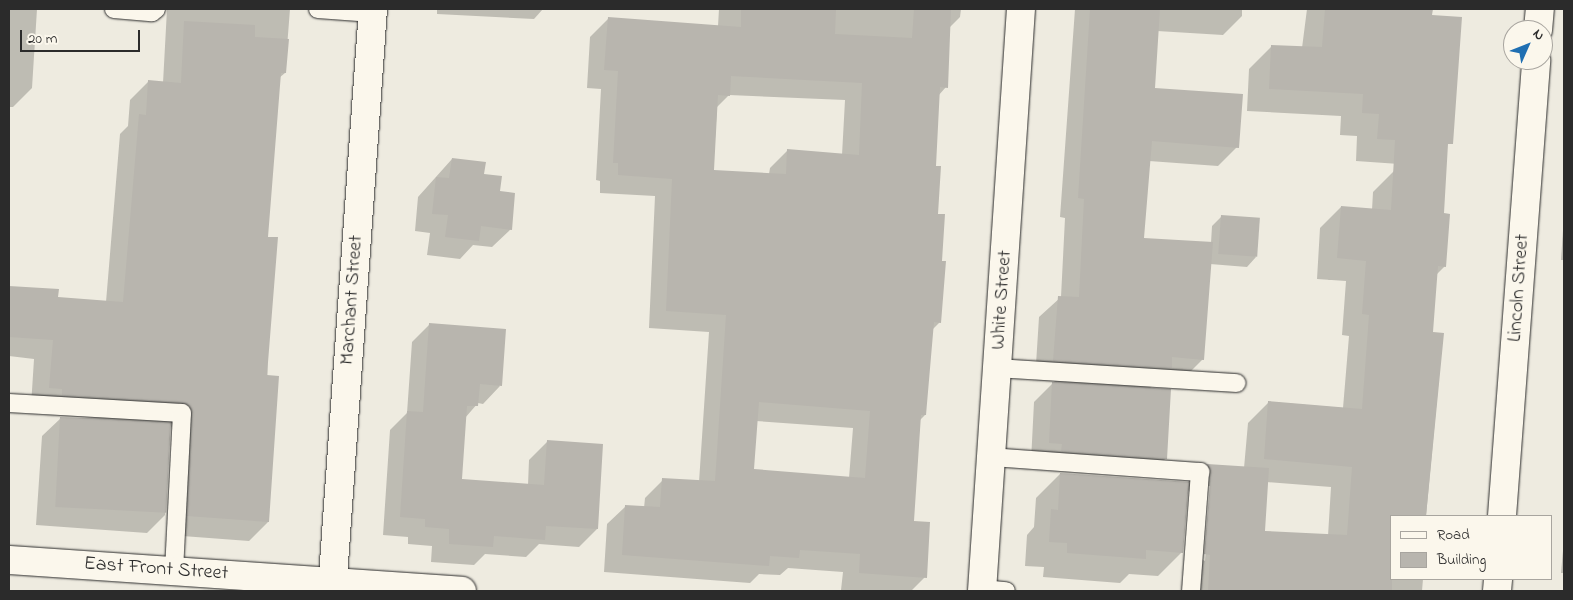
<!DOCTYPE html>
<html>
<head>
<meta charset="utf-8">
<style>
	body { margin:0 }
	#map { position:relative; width:1573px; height:600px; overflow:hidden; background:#eeebe0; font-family:"Indie Flower",sans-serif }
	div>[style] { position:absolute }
	.shadow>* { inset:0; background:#0003 }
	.building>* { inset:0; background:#b8b5ae; transform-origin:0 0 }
	.roads { filter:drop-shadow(0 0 1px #2b2b2b) drop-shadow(0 0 1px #2b2b2b) }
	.lane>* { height:18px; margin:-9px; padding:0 9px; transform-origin:9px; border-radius:9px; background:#fbf7ec }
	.street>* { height:28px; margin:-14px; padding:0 14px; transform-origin:14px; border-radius:14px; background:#fbf7ec }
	span { translate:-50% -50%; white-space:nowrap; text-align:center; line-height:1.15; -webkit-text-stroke:4px #fbf7ec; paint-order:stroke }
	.street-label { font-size:20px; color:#2b2b2b }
	.frame { position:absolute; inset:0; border:10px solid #2b2b2b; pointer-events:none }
	.legend { position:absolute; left:1390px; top:515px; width:162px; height:65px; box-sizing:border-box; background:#fbf7ec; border:1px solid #a8a59f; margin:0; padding:6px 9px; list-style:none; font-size:15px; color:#2b2b2b }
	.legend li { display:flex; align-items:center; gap:10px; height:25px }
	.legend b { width:25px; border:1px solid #a8a59f }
	.north { position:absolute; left:1503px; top:20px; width:50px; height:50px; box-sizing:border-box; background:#fbf7ec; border:1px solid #a8a59f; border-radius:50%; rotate:46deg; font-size:14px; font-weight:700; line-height:20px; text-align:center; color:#2b2b2b }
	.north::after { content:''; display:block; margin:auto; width:18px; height:22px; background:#1f6fb2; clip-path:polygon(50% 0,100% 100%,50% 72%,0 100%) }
	.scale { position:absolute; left:20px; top:30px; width:120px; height:22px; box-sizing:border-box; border:2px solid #2b2b2b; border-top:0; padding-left:6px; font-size:15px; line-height:18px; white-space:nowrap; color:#2b2b2b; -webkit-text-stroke:4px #fbf7ec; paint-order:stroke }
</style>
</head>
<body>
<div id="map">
	<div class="shadow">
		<i style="clip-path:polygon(9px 9px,37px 9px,32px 88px,13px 107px,9px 107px)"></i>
		<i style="clip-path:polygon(167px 9px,290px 9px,285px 73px,279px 78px,267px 238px,268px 522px,249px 541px,169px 535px,174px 433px,170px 424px,165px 515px,147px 533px,36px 525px,42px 436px,61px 418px,98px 418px,43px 414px,44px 407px,31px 406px,34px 359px,9px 356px,9px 287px,57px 290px,57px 298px,106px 302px,120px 134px,128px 126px,130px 100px,149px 81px,163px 83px)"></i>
		<i style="clip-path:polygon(437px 9px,543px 9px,534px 19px,437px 14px)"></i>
		<i style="clip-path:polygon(evenodd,719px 9px,961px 9px,960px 17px,949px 28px,946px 87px,938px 96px,935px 167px,940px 322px,932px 330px,925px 415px,920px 420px,913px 522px,925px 577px,911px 591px,841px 590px,843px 572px,788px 568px,780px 575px,759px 574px,750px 583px,604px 572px,607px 524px,625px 507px,644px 508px,645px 498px,663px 480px,699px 482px,709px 332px,649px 328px,655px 196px,600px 193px,600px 181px,596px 180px,601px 89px,587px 88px,590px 37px,608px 19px,718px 26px,719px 9px,729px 95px,845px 100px,842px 155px,788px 150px,770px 168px,769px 174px,713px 171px,717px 107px,729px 95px,719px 9px,756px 421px,853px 428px,849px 478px,753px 470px,756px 421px)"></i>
		<i style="clip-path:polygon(1075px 9px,1242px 9px,1242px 16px,1223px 35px,1157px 31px,1154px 89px,1237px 147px,1218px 166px,1149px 161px,1142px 239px,1211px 243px,1212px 226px,1222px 216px,1256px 257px,1247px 267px,1210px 264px,1203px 359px,1184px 378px,1161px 377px,1149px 389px,1166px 458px,1148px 477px,1031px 461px,1034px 402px,1055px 381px,1035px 380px,1039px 317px,1061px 297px,1065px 218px,1060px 217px)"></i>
		<i style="clip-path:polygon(1307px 9px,1431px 9px,1399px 164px,1356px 161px,1357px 136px,1340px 135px,1341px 116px,1247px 111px,1249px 69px,1272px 46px,1302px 48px)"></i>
		<i style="clip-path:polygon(452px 159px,483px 175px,499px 192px,511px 229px,492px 247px,473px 245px,460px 259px,427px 255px,430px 233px,415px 231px,418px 197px)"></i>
		<i style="clip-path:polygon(evenodd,1394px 171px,1443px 215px,1445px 266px,1436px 275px,1432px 333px,1443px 334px,1426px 516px,1392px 516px,1392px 579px,1423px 579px,1422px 591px,1189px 591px,1190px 494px,1187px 487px,1182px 552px,1158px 576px,1129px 574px,1120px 583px,1043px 577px,1044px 567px,1025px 566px,1027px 535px,1034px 527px,1036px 498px,1060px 474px,1187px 485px,1207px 465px,1244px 468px,1248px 423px,1269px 402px,1343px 408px,1349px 336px,1342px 335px,1346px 281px,1317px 279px,1320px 228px,1341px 207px,1372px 210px,1373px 192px,1394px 171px,1267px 482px,1331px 487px,1328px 536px,1264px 533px,1267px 482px,1394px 171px,1208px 486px,1211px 486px,1205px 561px,1203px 560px,1208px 486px)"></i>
		<i style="clip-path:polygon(1564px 215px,1564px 260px,1561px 260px)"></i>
		<i style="clip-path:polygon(430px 324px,500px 386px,483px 404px,478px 403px,465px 418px,461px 480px,528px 485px,529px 460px,547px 442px,597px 529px,579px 547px,539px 544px,526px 557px,485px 554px,474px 565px,431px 562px,432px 546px,408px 544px,408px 537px,383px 535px,390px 430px,407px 413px,412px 342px)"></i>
		<i style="clip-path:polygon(1564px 539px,1564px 573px,1561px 573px)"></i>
	</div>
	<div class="building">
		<i style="clip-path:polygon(evenodd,741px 9px,836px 9px,835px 34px,912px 38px,914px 9px,951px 9px,948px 88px,940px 87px,936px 166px,941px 166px,938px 214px,945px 214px,942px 261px,946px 261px,941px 323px,934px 322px,926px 415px,921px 415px,914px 521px,930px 522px,927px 578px,859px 573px,860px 554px,800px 550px,799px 558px,770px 556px,769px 566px,622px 555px,625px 505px,660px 507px,662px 478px,715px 481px,726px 315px,666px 311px,672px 179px,618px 175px,618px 163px,613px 163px,618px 71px,604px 70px,608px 17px,741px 27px,741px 9px,731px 76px,862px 83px,859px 155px,787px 149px,786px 174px,714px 170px,718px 95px,730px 96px,731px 76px,741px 9px,759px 402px,870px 411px,865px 478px,754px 469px,759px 402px)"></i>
		<i style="clip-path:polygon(1090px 9px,1160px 9px,1155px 88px,1243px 94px,1239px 148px,1152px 141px,1144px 238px,1213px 242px,1204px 360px,1172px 357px,1172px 368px,1053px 361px,1058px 296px,1079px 297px,1084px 199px,1078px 198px)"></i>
		<i style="clip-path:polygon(1325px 9px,1433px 9px,1432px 15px,1462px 17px,1453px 144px,1448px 144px,1444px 213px,1450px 214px,1446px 267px,1438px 266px,1433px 332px,1444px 333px,1426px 516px,1392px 516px,1392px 591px,1208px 591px,1210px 555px,1204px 554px,1211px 473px,1207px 464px,1269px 468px,1265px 531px,1347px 535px,1352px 467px,1264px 459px,1268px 401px,1362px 409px,1369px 315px,1362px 314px,1366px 261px,1337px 258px,1341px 206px,1391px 210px,1395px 140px,1377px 139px,1379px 114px,1362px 113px,1363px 94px,1269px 89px,1271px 45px,1322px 47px)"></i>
		<i style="clip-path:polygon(184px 21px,255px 25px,255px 37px,289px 39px,286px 73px,281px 73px,268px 237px,278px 237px,267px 375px,279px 376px,269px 522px,187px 516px,193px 414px,188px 404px,62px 395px,62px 389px,49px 388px,53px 340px,9px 337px,9px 286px,59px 289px,58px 297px,123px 302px,139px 114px,146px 115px,148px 80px,181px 83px)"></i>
		<i style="clip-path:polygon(452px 158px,486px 162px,484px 174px,502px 176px,500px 191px,515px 193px,512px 230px,481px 226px,479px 241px,445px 237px,448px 215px,432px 214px,436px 177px,449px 178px)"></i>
		<i style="left:1221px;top:215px;width:39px;height:39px;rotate:4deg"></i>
		<i style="clip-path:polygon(429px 323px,506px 329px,502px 386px,480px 384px,478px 406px,467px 406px,462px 479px,544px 485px,547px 440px,603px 444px,598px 529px,546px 526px,545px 540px,494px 536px,493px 547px,449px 544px,449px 529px,425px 527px,425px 519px,400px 517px,407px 411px,423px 412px)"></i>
		<i style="clip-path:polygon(1052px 382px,1171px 389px,1167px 459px,1061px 451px,1062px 444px,1049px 443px)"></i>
		<i style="left:60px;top:417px;width:111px;height:90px;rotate:3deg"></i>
		<i style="clip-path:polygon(1060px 473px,1189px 482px,1183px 553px,1146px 550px,1146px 559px,1067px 553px,1067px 543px,1049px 542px,1051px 509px,1058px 510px)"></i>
	</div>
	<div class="roads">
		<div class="lane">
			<i style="left:114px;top:9px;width:38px;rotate:5deg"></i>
			<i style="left:152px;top:12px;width:5px;rotate:-37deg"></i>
			<i style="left:318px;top:9px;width:55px;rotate:4.2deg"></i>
			<i style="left:997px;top:368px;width:240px;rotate:3.6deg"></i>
			<i style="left:9px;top:403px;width:173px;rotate:3.3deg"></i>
			<i style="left:182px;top:413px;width:157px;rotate:92.9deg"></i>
			<i style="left:991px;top:457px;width:210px;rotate:4.1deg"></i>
			<i style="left:1200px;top:472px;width:119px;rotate:94.3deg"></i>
			<i style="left:982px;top:589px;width:24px;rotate:5deg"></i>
		</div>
		<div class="street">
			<i style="left:1538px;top:30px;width:21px;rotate:-85deg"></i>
			<i style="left:1502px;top:516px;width:457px;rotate:-85.7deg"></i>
			<i style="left:9px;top:560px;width:454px;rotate:3.9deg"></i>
			<i style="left:332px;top:591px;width:583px;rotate:-85.97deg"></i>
			<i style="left:982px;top:591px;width:583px;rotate:-86.17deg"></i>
			<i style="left:1497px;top:591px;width:12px;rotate:-85deg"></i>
		</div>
	</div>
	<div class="street-label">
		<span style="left:1519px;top:288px;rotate:-86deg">Lincoln Street</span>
		<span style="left:352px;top:300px;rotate:-86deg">Marchant Street</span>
		<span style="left:1002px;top:300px;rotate:-86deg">White Street</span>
		<span style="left:156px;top:569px;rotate:4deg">East Front Street</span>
	</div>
	<div class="frame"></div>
	<ul class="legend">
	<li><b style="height:6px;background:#fbf7ec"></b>Road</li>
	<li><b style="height:14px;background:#b8b5ae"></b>Building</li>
	</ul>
	<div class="north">N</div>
	<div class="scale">20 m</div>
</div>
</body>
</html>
